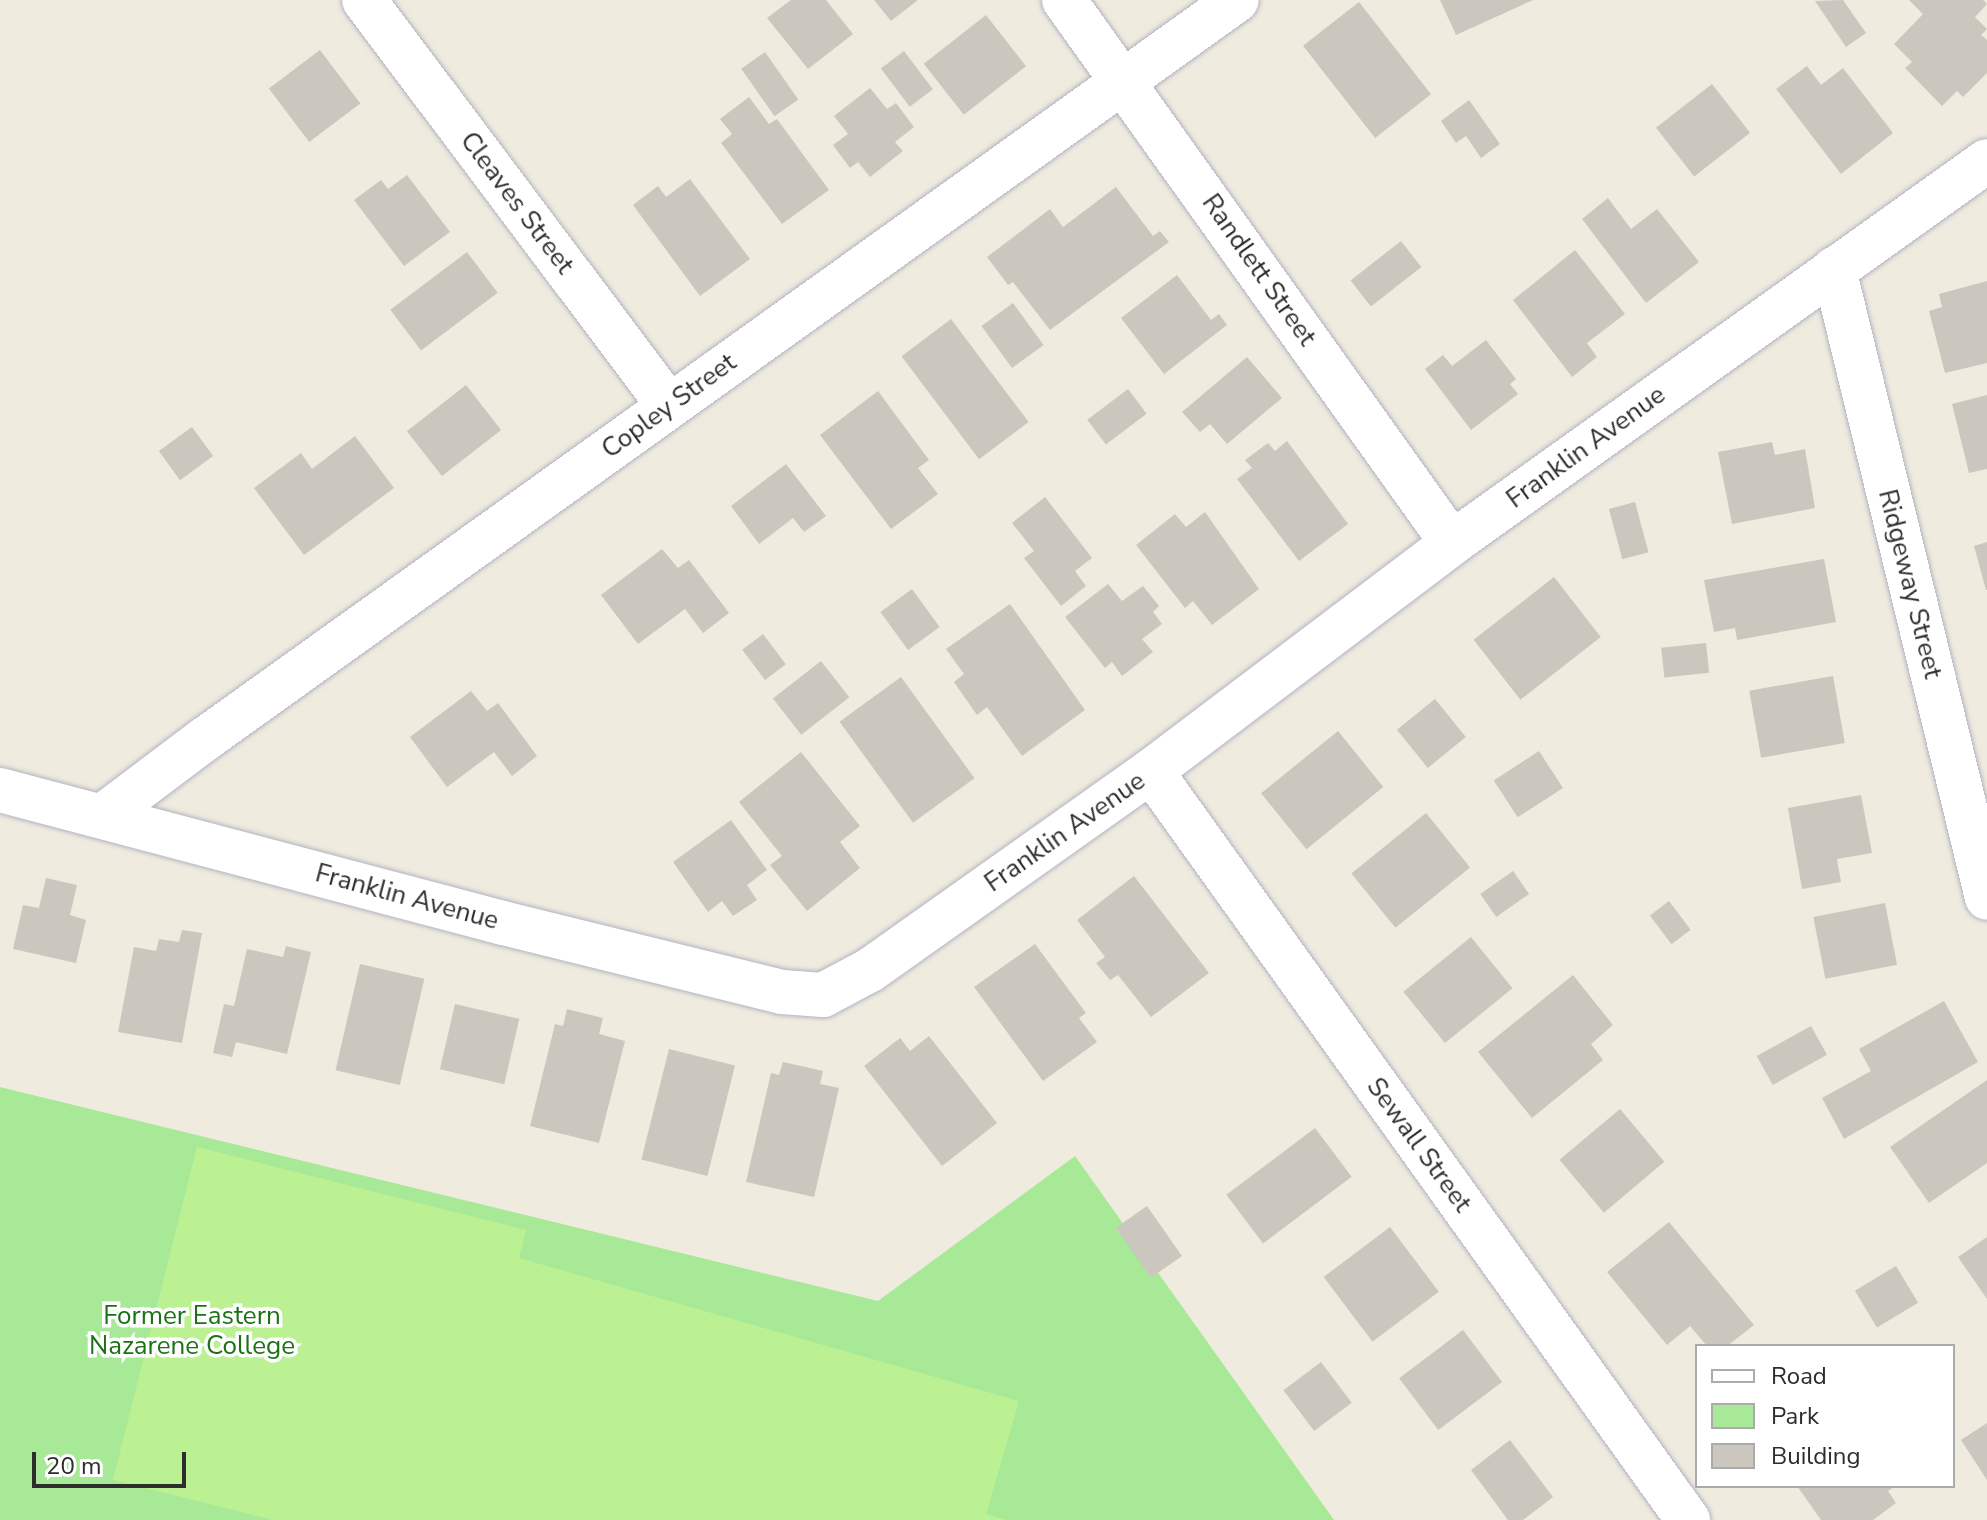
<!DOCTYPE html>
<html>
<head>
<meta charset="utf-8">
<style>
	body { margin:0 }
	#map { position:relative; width:1987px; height:1520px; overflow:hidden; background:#efebdf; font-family:"Nunito Sans",sans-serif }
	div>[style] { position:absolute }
	.green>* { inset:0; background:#a8e998 }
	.pitch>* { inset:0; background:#bbf193 }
	.building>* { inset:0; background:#cbc7be; transform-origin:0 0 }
	.roads { filter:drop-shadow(0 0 2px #b3b3c1) drop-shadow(0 0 2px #b3b3c1) }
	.minor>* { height:44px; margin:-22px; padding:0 22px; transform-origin:22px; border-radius:22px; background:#fff }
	span { translate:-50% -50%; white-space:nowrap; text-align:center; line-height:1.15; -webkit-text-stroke:7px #fff; paint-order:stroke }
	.street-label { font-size:26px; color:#2d2d2d }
	.park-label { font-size:26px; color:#1b7215 }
	.legend { position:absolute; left:1695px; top:1344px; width:260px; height:144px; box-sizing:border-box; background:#fff; border:2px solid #ababab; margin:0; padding:10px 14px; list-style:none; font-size:24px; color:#2d2d2d }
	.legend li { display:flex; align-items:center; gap:16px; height:40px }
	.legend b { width:40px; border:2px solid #ababab }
	.scale { position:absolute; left:32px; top:1452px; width:154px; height:36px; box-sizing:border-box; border:4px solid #2d2d2d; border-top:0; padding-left:10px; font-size:24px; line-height:28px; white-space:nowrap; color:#2d2d2d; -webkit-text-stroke:6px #fff; paint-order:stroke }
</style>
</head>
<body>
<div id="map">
	<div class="green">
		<i style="clip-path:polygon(0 1087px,878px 1301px,1075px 1156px,1334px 1520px,0 1520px)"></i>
	</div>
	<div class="pitch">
		<i style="clip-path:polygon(197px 1147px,526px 1230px,519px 1258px,1019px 1401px,986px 1514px,1006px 1520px,273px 1520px,113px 1480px)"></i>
	</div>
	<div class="building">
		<i style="clip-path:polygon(791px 0,826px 0,853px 34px,808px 69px,767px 18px)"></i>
		<i style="clip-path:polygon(874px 0,918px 0,891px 21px)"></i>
		<i style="clip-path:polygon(1440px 0,1533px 0,1456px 35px)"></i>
		<i style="clip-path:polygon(1843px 0,1866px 33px,1846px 47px,1815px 1px)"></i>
		<i style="clip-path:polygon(1909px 0,1983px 0,1987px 4px,1975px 17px,1987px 29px,1981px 35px,1987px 40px,1987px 73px,1963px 97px,1957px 91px,1942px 106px,1905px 68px,1912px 62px,1894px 44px,1923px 14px)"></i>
		<i style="left:1359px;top:2px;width:117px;height:71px;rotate:52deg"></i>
		<i style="left:986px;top:15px;width:65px;height:79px;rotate:52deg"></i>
		<i style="left:320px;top:50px;width:67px;height:64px;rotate:53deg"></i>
		<i style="left:904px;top:51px;width:48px;height:29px;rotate:53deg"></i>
		<i style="left:765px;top:52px;width:58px;height:29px;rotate:55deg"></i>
		<i style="clip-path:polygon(1807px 66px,1821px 85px,1843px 68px,1893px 133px,1841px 174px,1776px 89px)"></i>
		<i style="left:1712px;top:84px;width:62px;height:71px;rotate:52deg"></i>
		<i style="clip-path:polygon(870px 88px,887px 109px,896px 103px,914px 127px,895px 142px,903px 151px,870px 177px,858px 162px,850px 168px,833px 145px,848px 134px,834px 116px)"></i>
		<i style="clip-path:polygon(749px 97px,769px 124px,777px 119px,829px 190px,782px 224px,721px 143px,732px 134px,720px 119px)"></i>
		<i style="clip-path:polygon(1469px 100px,1500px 144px,1481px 158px,1466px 136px,1456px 143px,1441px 121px)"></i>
		<i style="clip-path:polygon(407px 175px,450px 232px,404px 266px,354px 200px,381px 180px,388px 189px)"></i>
		<i style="clip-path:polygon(690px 179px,750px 259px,700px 296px,633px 205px,658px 186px,666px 197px)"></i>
		<i style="clip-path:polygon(1116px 187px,1153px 236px,1160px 231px,1169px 242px,1050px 330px,1013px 282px,1008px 285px,987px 257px,1050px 209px,1063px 227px)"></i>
		<i style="clip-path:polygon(1608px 198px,1631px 229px,1657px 209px,1699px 262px,1646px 303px,1582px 219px)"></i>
		<i style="left:1401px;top:241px;width:33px;height:64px;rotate:52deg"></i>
		<i style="clip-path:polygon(1575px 250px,1625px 314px,1587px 343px,1597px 357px,1572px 377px,1513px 300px)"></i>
		<i style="left:467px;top:252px;width:51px;height:96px;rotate:53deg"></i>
		<i style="clip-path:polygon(1177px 275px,1211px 320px,1219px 314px,1227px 325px,1164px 374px,1121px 318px)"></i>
		<i style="clip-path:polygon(1987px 281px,1987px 363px,1945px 373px,1929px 311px,1942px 307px,1939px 294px)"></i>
		<i style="left:1013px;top:303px;width:52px;height:39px;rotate:54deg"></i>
		<i style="left:951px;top:319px;width:129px;height:62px;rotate:53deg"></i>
		<i style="clip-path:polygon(1486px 340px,1516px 379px,1510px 384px,1518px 394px,1471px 430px,1425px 369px,1443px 355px,1452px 366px)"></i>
		<i style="clip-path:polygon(1247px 357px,1282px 398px,1227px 444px,1210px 424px,1200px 432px,1182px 412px)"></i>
		<i style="left:466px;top:385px;width:57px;height:75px;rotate:52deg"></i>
		<i style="left:1128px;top:389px;width:31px;height:51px;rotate:53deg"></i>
		<i style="clip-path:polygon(878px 391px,929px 460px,918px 468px,938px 494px,891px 529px,820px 435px)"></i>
		<i style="clip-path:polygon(1987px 395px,1987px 469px,1969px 473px,1952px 404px)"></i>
		<i style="left:192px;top:427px;width:36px;height:41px;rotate:54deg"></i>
		<i style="clip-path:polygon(355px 436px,394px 488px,304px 555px,254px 488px,301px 453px,312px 469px)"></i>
		<i style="clip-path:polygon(1287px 441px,1348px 524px,1299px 561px,1237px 479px,1252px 468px,1245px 460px,1268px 443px,1275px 451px)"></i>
		<i style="clip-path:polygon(1772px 442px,1775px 455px,1805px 449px,1815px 508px,1732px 524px,1718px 452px)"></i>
		<i style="clip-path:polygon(786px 464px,826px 516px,804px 532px,793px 518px,759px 544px,731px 506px)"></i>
		<i style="clip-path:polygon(1045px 497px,1092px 558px,1075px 571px,1086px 586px,1061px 606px,1024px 558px,1034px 551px,1012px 523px)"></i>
		<i style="left:1635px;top:502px;width:52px;height:27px;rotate:75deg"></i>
		<i style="clip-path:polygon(1205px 512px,1259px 589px,1212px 625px,1193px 601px,1185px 608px,1136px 545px,1175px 514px,1186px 527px)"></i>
		<i style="clip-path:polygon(1987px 542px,1987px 590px,1986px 590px,1974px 546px)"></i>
		<i style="clip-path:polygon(662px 549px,678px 568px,689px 560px,729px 613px,703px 633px,685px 609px,638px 644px,601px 595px)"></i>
		<i style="clip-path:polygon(1824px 559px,1836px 622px,1737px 640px,1735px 628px,1714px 632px,1704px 580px)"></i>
		<i style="left:1554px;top:577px;width:76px;height:102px;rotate:52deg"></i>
		<i style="clip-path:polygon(1108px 584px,1122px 601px,1143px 586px,1159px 606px,1153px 612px,1162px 624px,1142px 639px,1153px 652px,1122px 676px,1112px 662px,1105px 668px,1065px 617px)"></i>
		<i style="left:912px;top:589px;width:47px;height:39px;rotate:54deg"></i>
		<i style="clip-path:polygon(1010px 604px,1085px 710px,1022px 756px,987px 707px,977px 715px,954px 682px,964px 674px,946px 649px)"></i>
		<i style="left:763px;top:634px;width:38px;height:26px;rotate:53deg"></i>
		<i style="left:1706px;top:643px;width:30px;height:45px;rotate:84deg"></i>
		<i style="left:821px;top:661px;width:46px;height:61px;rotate:52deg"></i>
		<i style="left:1833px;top:676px;width:68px;height:85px;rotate:80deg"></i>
		<i style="left:901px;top:677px;width:125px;height:76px;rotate:54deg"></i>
		<i style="clip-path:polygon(471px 691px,487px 711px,498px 703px,537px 756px,512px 776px,494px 752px,447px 787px,410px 737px)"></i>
		<i style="left:1435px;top:699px;width:49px;height:49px;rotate:51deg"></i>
		<i style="left:1338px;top:731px;width:72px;height:99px;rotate:51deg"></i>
		<i style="left:1539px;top:751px;width:44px;height:54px;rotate:57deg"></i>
		<i style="clip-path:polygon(801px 752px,860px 826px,840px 842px,860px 868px,807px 911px,770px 865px,782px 856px,739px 802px)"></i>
		<i style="clip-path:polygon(1861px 795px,1872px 853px,1837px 859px,1841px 882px,1802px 889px,1788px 808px)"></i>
		<i style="left:1426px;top:813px;width:70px;height:96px;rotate:51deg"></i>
		<i style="clip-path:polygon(731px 820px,767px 870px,747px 885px,757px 900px,733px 916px,722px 901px,708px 912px,673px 862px)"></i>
		<i style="left:1513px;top:871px;width:28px;height:40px;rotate:55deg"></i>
		<i style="clip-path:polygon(1134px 876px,1209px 973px,1151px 1017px,1118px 975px,1110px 980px,1096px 963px,1105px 957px,1077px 920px)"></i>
		<i style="clip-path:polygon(46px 878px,77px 885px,70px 915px,86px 920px,76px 963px,13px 949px,23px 905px,39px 908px)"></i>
		<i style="left:1669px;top:901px;width:36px;height:24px;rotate:53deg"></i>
		<i style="left:1885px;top:903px;width:63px;height:73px;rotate:79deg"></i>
		<i style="clip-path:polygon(182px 930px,202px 933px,182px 1043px,118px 1032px,134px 947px,156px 951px,159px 939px,179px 942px)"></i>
		<i style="left:1471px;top:937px;width:66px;height:87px;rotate:51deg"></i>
		<i style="clip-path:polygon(1035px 944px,1086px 1013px,1079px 1018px,1097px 1042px,1043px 1081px,974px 987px)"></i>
		<i style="clip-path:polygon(286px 946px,311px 952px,287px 1054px,236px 1042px,232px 1057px,213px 1053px,224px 1004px,234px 1006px,247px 949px,283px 957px)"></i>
		<i style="left:360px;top:964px;width:66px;height:109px;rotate:13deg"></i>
		<i style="clip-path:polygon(1573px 975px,1613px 1025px,1591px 1044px,1603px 1060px,1532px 1118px,1478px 1052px)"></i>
		<i style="clip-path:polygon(1944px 1001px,1978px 1062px,1844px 1139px,1822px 1098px,1871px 1071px,1859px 1049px)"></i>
		<i style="left:455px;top:1004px;width:66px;height:67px;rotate:13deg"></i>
		<i style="clip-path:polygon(567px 1009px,603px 1018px,599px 1034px,625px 1041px,599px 1143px,530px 1126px,555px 1024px,563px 1026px)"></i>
		<i style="left:1811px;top:1026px;width:33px;height:62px;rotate:61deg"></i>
		<i style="clip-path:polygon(929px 1036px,997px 1123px,942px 1166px,864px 1066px,900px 1038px,910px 1051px)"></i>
		<i style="left:669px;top:1049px;width:68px;height:114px;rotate:14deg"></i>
		<i style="clip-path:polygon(783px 1062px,823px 1071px,820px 1084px,839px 1088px,814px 1197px,746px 1182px,771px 1073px,779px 1075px)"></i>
		<i style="clip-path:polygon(1987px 1080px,1987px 1163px,1929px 1203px,1890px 1147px)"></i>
		<i style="left:1620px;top:1109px;width:69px;height:79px;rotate:50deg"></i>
		<i style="left:1315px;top:1128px;width:61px;height:111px;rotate:53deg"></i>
		<i style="left:1147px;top:1206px;width:61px;height:38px;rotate:55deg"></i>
		<i style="clip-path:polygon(1669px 1222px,1754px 1325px,1727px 1346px,1707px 1346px,1690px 1326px,1667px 1345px,1607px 1272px)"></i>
		<i style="left:1390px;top:1227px;width:81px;height:83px;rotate:53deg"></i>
		<i style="clip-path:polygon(1987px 1237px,1987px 1299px,1958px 1257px)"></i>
		<i style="left:1896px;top:1266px;width:43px;height:48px;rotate:59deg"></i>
		<i style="left:1463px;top:1330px;width:65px;height:80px;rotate:53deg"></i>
		<i style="left:1321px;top:1362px;width:51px;height:47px;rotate:53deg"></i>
		<i style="clip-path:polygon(1987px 1423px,1987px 1480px,1961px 1440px)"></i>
		<i style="clip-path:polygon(1510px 1440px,1553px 1497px,1523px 1520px,1508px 1520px,1471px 1470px)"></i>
		<i style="clip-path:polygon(1797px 1486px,1895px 1486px,1888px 1491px,1896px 1503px,1873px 1520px,1821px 1520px)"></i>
	</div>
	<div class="roads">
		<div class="minor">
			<i style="left:364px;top:0;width:508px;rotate:53.08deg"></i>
			<i style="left:1064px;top:0;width:667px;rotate:54.45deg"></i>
			<i style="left:1834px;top:269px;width:647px;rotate:76.33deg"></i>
			<i style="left:1151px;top:771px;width:922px;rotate:54.36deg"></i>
			<i style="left:0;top:790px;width:520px;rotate:14.81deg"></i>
			<i style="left:503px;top:923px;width:287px;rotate:13.9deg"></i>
			<i style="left:782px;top:992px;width:41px;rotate:4.2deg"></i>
			<i style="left:823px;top:995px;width:53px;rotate:-28deg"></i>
			<i style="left:870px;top:970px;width:344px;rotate:-35.3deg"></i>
			<i style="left:1151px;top:771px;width:378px;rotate:-37.1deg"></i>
			<i style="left:1452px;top:543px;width:657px;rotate:-35.53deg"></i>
			<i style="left:104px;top:815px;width:126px;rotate:-37deg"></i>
			<i style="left:205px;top:739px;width:1269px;rotate:-35.61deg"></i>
		</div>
	</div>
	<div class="street-label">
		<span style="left:517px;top:203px;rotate:53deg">Cleaves Street</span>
		<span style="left:1259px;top:270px;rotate:55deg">Randlett Street</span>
		<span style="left:669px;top:406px;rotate:-36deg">Copley Street</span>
		<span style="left:1586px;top:447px;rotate:-36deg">Franklin Avenue</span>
		<span style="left:1910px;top:584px;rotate:76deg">Ridgeway Street</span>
		<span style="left:1065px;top:832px;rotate:-35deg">Franklin Avenue</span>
		<span style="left:407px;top:897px;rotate:15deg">Franklin Avenue</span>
		<span style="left:1419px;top:1145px;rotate:54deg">Sewall Street</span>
	</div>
	<div class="park-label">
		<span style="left:192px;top:1331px">Former Eastern<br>Nazarene College</span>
	</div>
	<ul class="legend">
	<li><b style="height:10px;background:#fff"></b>Road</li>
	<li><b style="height:22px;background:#a8e998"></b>Park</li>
	<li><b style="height:22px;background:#cbc7be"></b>Building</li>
	</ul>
	<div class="scale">20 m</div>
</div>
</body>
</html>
